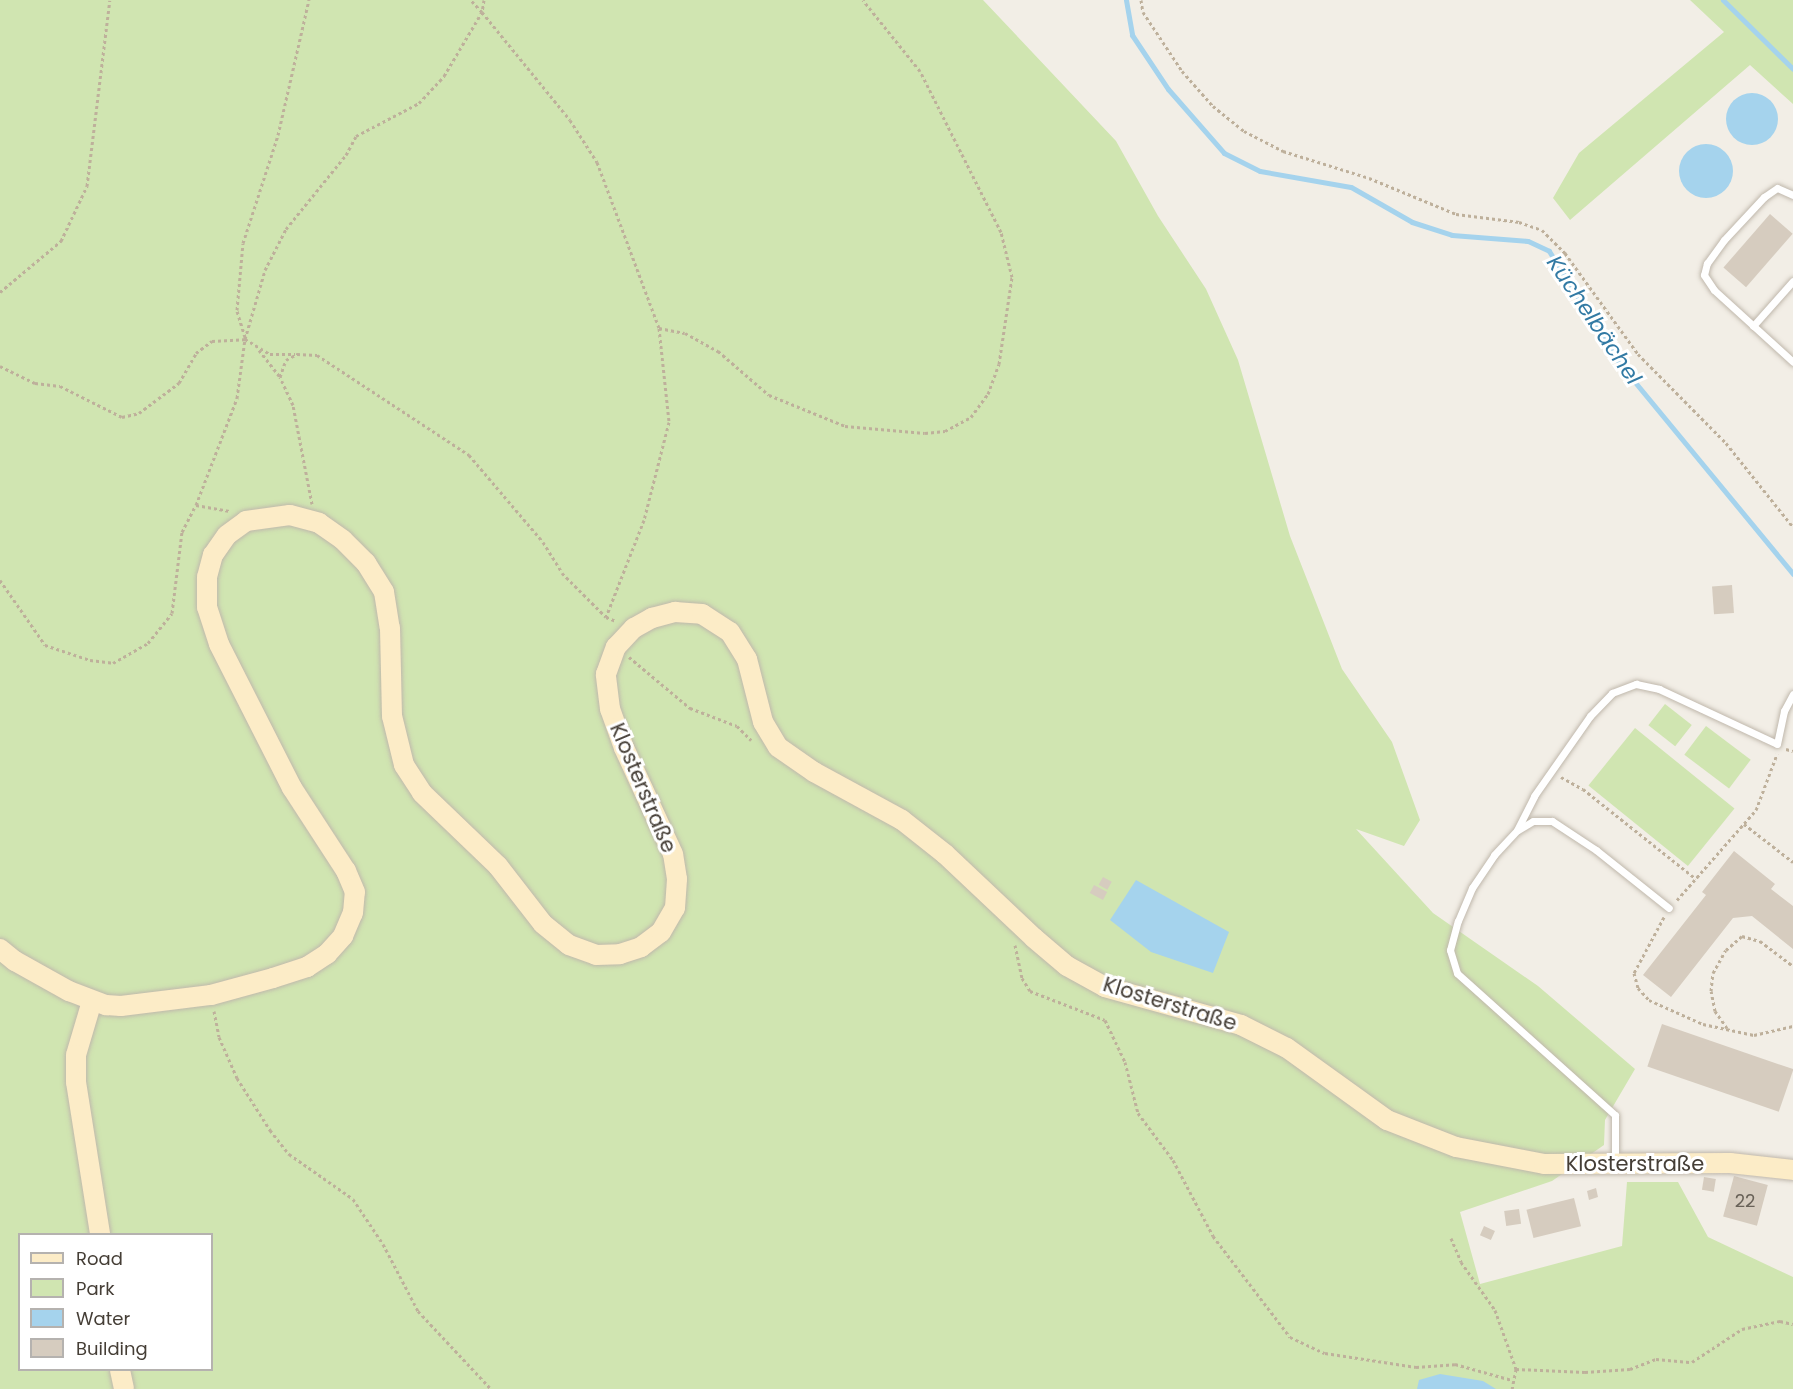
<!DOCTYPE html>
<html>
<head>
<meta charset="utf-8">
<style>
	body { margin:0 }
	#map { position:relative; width:1793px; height:1389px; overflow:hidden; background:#f2eee6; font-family:Poppins,sans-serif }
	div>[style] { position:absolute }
	.green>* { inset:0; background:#d0e5b1; transform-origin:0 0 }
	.water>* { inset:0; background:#a5d3ed }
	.round { border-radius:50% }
	.stream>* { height:5px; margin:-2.5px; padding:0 2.5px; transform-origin:2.5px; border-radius:2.5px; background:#a5d3ed }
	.building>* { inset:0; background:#d6ccbf; transform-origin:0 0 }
	.path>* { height:3px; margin-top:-1.5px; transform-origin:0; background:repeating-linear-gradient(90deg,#beb09b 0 3px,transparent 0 6px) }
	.roads { filter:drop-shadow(0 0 2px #c0b8ac) drop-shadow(0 0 2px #c0b8ac) }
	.lane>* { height:7px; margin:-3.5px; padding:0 3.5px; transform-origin:3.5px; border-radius:3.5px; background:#fff }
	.secondary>* { height:20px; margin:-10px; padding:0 10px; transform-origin:10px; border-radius:10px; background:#fcecc7 }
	span { translate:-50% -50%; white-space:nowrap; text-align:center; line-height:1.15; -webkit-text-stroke:6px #fff; paint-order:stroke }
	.number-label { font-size:18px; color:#696258 }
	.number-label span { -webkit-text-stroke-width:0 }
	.street-label { font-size:21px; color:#453e36 }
	.water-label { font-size:22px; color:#327aa4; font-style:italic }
	.legend { position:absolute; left:18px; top:1233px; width:195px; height:138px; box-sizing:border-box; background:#fff; border:2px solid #b5b2af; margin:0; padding:8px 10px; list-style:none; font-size:18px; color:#453e36 }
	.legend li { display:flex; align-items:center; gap:12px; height:30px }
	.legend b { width:30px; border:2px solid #b5b2af }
</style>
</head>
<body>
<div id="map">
	<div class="green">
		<i style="clip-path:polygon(evenodd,0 0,983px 0,1116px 141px,1158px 216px,1206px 289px,1238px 360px,1290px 536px,1342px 669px,1392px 742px,1420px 820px,1404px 846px,1356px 829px,1433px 913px,1538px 986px,1635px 1069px,1605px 1120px,1604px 1145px,1552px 1181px,1460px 1212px,1480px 1284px,1622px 1246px,1627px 1182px,1678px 1182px,1708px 1237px,1793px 1277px,1793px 1389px,0 1389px,0 0,20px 1234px,212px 1234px,212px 1370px,20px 1370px,20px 1234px)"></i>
		<i style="clip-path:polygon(1690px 0,1793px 0,1793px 104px,1750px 65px,1570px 220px,1553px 198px,1579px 153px,1724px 32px)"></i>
		<i style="left:1665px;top:704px;width:34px;height:27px;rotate:38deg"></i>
		<i style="left:1706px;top:726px;width:56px;height:36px;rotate:37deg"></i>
		<i style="left:1635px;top:728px;width:128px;height:74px;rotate:39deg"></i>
	</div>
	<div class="water">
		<i class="round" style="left:1726px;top:93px;width:52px;height:52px"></i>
		<i class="round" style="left:1679px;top:144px;width:54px;height:54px"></i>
		<i style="clip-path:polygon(1136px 880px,1229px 932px,1213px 973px,1151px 952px,1110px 920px)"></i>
		<i style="clip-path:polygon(1440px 1374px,1483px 1381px,1496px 1389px,1417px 1389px,1419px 1380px)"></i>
	</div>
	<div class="stream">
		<i style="left:1126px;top:0;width:36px;rotate:80deg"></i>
		<i style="left:1132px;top:35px;width:65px;rotate:56.3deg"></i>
		<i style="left:1168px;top:89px;width:85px;rotate:48.8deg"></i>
		<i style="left:1224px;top:153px;width:40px;rotate:26.6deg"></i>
		<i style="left:1260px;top:171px;width:92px;rotate:10deg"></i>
		<i style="left:1351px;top:187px;width:70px;rotate:29.8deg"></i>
		<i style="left:1412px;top:222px;width:42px;rotate:18deg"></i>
		<i style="left:1452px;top:235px;width:76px;rotate:4.5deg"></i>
		<i style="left:1528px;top:241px;width:23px;rotate:25deg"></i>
		<i style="left:1549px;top:251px;width:133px;rotate:57.9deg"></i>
		<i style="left:1620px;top:364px;width:272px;rotate:50.5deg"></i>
		<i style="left:1723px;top:0;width:98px;rotate:44.6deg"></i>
	</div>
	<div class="building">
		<i style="left:1770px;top:214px;width:30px;height:71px;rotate:41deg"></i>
		<i style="left:1732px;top:585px;width:28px;height:20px;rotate:86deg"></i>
		<i style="clip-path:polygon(1734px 851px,1775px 884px,1771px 889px,1793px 906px,1793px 949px,1752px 916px,1733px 918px,1671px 997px,1643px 975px,1706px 895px,1702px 892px)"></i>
		<i style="left:1103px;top:877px;width:10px;height:9px;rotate:29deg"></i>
		<i style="left:1094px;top:885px;width:15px;height:9px;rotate:28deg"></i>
		<i style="left:1662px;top:1024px;width:139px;height:45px;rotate:19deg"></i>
		<i style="left:1734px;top:1176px;width:35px;height:42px;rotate:15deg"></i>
		<i style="left:1704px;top:1177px;width:12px;height:13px;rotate:9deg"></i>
		<i style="clip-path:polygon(1596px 1188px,1598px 1197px,1589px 1200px,1587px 1191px)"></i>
		<i style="left:1574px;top:1198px;width:29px;height:49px;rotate:76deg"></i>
		<i style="left:1519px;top:1209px;width:15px;height:15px;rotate:82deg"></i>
		<i style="left:1484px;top:1226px;width:12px;height:10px;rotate:24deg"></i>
	</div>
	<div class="path">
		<i style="left:484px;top:0;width:12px;rotate:99deg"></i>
		<i style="left:482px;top:12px;width:139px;rotate:50.8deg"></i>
		<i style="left:570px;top:120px;width:50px;rotate:57.3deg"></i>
		<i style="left:597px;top:162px;width:177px;rotate:69.5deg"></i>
		<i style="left:659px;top:328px;width:95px;rotate:83.9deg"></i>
		<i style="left:669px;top:422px;width:101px;rotate:104.3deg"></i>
		<i style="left:644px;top:520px;width:104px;rotate:111.4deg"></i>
		<i style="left:606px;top:617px;width:11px;rotate:22deg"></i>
		<i style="left:1141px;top:0;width:12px;rotate:81deg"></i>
		<i style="left:1143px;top:12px;width:71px;rotate:56.5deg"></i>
		<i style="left:1182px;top:71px;width:47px;rotate:48.5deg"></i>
		<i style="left:1213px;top:106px;width:40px;rotate:39deg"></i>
		<i style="left:1244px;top:131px;width:44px;rotate:27.1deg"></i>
		<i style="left:1283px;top:151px;width:90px;rotate:17.4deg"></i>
		<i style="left:1369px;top:178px;width:94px;rotate:22.5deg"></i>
		<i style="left:1456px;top:214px;width:64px;rotate:7.2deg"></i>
		<i style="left:1519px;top:222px;width:24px;rotate:19deg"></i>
		<i style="left:1542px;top:230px;width:33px;rotate:45deg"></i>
		<i style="left:1565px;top:253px;width:125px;rotate:54.1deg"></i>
		<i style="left:1638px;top:354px;width:125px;rotate:45.3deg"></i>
		<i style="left:1726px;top:443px;width:107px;rotate:51.4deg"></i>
		<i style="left:0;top:292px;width:80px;rotate:-39.9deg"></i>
		<i style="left:61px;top:241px;width:61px;rotate:-64.7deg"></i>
		<i style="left:87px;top:186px;width:187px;rotate:-83deg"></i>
		<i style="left:659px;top:328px;width:26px;rotate:11deg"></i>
		<i style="left:685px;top:333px;width:38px;rotate:29deg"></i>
		<i style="left:718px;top:351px;width:67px;rotate:40.8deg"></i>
		<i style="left:769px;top:395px;width:82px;rotate:22.2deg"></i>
		<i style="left:845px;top:426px;width:80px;rotate:5deg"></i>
		<i style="left:925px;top:433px;width:20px;rotate:-6deg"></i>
		<i style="left:945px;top:431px;width:30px;rotate:-28deg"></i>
		<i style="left:971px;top:417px;width:29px;rotate:-54deg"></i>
		<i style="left:988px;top:394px;width:32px;rotate:-70deg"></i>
		<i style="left:999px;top:364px;width:88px;rotate:-81.5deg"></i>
		<i style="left:1012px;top:277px;width:46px;rotate:-103.7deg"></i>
		<i style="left:1001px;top:232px;width:180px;rotate:-116.7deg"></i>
		<i style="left:920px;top:71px;width:91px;rotate:-128.8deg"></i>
		<i style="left:245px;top:337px;width:28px;rotate:-107deg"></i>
		<i style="left:237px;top:310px;width:67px;rotate:-84.9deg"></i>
		<i style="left:243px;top:243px;width:114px;rotate:-72deg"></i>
		<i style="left:278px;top:135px;width:139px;rotate:-77.1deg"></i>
		<i style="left:259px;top:350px;width:33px;rotate:52deg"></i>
		<i style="left:0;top:366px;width:39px;rotate:26deg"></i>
		<i style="left:35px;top:383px;width:25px;rotate:7deg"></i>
		<i style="left:60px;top:386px;width:69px;rotate:26.6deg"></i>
		<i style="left:122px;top:417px;width:17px;rotate:-13deg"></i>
		<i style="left:139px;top:413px;width:50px;rotate:-36.9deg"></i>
		<i style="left:179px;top:383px;width:34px;rotate:-60deg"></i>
		<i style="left:196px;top:353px;width:20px;rotate:-37deg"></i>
		<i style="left:212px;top:341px;width:33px;rotate:-3deg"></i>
		<i style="left:245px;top:339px;width:29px;rotate:31deg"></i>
		<i style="left:270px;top:354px;width:25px"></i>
		<i style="left:312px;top:504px;width:101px;rotate:-100.9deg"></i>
		<i style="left:293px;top:405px;width:31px;rotate:-115deg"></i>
		<i style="left:280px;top:377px;width:18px;rotate:-71deg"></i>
		<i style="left:286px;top:360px;width:13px;rotate:-29deg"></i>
		<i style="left:297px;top:354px;width:20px;rotate:3deg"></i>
		<i style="left:317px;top:355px;width:182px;rotate:33.3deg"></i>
		<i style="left:469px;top:455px;width:114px;rotate:49.6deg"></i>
		<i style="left:543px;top:542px;width:36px;rotate:58deg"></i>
		<i style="left:562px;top:573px;width:62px;rotate:45deg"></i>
		<i style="left:196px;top:505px;width:115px;rotate:-69deg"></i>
		<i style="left:237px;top:398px;width:60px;rotate:-82.3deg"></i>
		<i style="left:245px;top:339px;width:72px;rotate:-73.8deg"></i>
		<i style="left:265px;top:270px;width:46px;rotate:-62.9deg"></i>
		<i style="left:286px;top:229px;width:95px;rotate:-51deg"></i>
		<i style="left:346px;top:155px;width:21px;rotate:-62deg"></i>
		<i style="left:356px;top:136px;width:71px;rotate:-27.6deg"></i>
		<i style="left:419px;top:103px;width:37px;rotate:-47deg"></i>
		<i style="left:444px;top:76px;width:74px;rotate:-59.3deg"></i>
		<i style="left:482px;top:12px;width:16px;rotate:-133deg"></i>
		<i style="left:0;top:580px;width:79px;rotate:55.3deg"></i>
		<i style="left:45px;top:645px;width:47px;rotate:18.4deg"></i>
		<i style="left:90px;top:660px;width:23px;rotate:7deg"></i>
		<i style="left:113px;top:663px;width:40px;rotate:-29.7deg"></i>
		<i style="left:148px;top:643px;width:38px;rotate:-51deg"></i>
		<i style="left:172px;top:613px;width:82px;rotate:-83deg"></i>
		<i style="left:182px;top:532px;width:30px;rotate:-63deg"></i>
		<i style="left:196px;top:505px;width:34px;rotate:10deg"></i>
		<i style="left:629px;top:657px;width:80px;rotate:39.9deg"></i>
		<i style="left:690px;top:708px;width:50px;rotate:21deg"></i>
		<i style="left:737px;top:726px;width:20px;rotate:45deg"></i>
		<i style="left:1786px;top:749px;width:7px;rotate:16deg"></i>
		<i style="left:1561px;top:777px;width:25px;rotate:29deg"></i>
		<i style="left:1583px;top:789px;width:144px;rotate:38.5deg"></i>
		<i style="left:1744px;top:824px;width:62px;rotate:37.8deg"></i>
		<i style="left:1677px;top:900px;width:120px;rotate:-48.7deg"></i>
		<i style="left:1756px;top:810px;width:60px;rotate:-69.4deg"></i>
		<i style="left:1664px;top:917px;width:64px;rotate:118.2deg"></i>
		<i style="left:1634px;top:973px;width:16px;rotate:75deg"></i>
		<i style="left:1638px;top:988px;width:16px;rotate:47deg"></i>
		<i style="left:1649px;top:1000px;width:59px;rotate:24deg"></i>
		<i style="left:1703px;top:1024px;width:52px;rotate:12.2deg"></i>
		<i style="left:1754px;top:1035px;width:40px;rotate:-13deg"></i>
		<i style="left:1015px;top:945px;width:34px;rotate:78deg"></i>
		<i style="left:1022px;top:978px;width:15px;rotate:58deg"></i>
		<i style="left:1030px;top:991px;width:80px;rotate:21.1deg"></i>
		<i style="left:1105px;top:1020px;width:47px;rotate:64.5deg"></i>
		<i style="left:1125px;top:1062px;width:53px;rotate:75.7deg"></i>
		<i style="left:1138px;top:1113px;width:59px;rotate:53.3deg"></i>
		<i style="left:1173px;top:1160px;width:86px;rotate:62.2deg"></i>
		<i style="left:1213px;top:1236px;width:127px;rotate:52.7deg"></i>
		<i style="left:1290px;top:1337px;width:38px;rotate:25deg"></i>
		<i style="left:1325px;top:1353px;width:92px;rotate:8.7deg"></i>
		<i style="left:1416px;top:1367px;width:39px;rotate:-4deg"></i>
		<i style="left:1455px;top:1364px;width:59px;rotate:15.7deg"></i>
		<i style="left:214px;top:1011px;width:26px;rotate:79deg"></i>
		<i style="left:219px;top:1037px;width:45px;rotate:66.3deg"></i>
		<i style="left:237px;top:1078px;width:62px;rotate:57.6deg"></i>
		<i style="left:270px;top:1130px;width:31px;rotate:52deg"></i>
		<i style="left:289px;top:1154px;width:78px;rotate:35.1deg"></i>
		<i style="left:353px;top:1199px;width:54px;rotate:56.3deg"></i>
		<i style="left:383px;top:1244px;width:76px;rotate:62.4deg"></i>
		<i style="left:418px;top:1311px;width:107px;rotate:46.9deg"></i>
		<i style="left:1727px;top:1028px;width:21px;rotate:-125deg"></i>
		<i style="left:1715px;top:1011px;width:20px;rotate:-101deg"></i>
		<i style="left:1711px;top:991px;width:18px;rotate:-84deg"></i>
		<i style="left:1713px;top:973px;width:26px;rotate:-61deg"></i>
		<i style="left:1726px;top:950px;width:21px;rotate:-41deg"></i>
		<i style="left:1742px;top:936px;width:19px;rotate:16deg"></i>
		<i style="left:1760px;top:941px;width:41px;rotate:37.1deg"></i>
		<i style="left:1451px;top:1238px;width:26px;rotate:67deg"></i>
		<i style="left:1461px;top:1262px;width:59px;rotate:54.7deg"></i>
		<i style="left:1495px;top:1310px;width:63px;rotate:70.4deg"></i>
		<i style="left:1516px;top:1369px;width:20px;rotate:101deg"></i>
		<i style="left:1516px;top:1369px;width:69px;rotate:2.5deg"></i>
		<i style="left:1585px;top:1372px;width:45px;rotate:-3.8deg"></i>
		<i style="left:1630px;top:1369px;width:28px;rotate:-21deg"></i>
		<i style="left:1656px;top:1359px;width:36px;rotate:5deg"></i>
		<i style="left:1692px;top:1362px;width:60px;rotate:-33.4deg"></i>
		<i style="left:1742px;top:1329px;width:39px;rotate:-12deg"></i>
		<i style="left:1780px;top:1321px;width:13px;rotate:13deg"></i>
	</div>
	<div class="roads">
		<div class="lane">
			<i style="left:1793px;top:195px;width:17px;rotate:-156deg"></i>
			<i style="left:1777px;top:188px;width:16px;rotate:145deg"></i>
			<i style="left:1764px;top:197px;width:59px;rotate:132.9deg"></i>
			<i style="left:1724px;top:240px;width:29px;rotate:126deg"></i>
			<i style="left:1707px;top:263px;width:12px;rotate:104deg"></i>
			<i style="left:1704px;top:275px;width:18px;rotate:56deg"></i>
			<i style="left:1714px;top:290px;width:107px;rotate:42.3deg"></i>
			<i style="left:1753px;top:326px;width:60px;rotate:-48.4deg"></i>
			<i style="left:1518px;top:830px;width:17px;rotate:-31deg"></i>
			<i style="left:1533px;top:821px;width:19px"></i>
			<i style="left:1552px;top:821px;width:53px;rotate:33.4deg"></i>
			<i style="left:1596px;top:850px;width:93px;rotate:38.5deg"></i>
			<i style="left:1615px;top:1161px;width:46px;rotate:-90deg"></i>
			<i style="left:1615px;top:1115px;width:212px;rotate:-138.1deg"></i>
			<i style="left:1457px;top:973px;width:24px;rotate:-107deg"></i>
			<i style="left:1450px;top:950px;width:30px;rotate:-75deg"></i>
			<i style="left:1458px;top:921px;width:36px;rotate:-67deg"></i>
			<i style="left:1472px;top:888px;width:40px;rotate:-56deg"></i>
			<i style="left:1494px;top:855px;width:34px;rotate:-47deg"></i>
			<i style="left:1517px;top:830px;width:38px;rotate:-63deg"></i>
			<i style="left:1534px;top:796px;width:98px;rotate:-55deg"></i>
			<i style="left:1590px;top:716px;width:32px;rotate:-46deg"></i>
			<i style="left:1612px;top:693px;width:26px;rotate:-21deg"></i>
			<i style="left:1636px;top:684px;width:24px;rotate:12deg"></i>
			<i style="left:1659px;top:689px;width:130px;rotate:25deg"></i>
			<i style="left:1777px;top:744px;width:34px;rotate:-78deg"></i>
			<i style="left:1784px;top:711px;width:19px;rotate:-62deg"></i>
		</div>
		<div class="secondary">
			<i style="left:0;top:949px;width:19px;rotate:39deg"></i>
			<i style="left:15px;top:961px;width:62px;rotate:29.1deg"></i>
			<i style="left:69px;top:991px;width:40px;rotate:21deg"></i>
			<i style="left:106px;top:1005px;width:15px;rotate:4deg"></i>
			<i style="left:121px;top:1006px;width:91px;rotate:-7deg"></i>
			<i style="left:211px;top:995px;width:64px;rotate:-15.3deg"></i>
			<i style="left:273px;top:978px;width:36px;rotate:-18deg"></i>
			<i style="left:307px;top:967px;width:24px;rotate:-33deg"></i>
			<i style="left:327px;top:954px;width:24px;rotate:-48deg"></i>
			<i style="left:343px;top:936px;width:25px;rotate:-67deg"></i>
			<i style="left:353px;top:913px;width:21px;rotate:-85deg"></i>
			<i style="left:355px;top:892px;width:23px;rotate:-113deg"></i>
			<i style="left:346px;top:871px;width:99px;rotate:-123deg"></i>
			<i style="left:292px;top:788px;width:161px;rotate:-116.9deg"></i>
			<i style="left:219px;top:644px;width:39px;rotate:-108deg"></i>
			<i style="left:207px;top:607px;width:30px;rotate:-90deg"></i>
			<i style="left:207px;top:577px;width:23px;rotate:-75deg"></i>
			<i style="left:213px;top:555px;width:24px;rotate:-55deg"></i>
			<i style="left:227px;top:535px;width:24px;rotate:-36deg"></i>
			<i style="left:246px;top:521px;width:44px;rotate:-7.8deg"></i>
			<i style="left:290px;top:515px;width:30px;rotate:15deg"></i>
			<i style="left:319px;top:523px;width:29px;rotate:35deg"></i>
			<i style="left:343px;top:540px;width:33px;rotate:45deg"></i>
			<i style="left:366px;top:563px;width:34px;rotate:58deg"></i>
			<i style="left:384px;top:592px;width:36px;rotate:81deg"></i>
			<i style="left:390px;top:628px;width:88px;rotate:88.7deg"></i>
			<i style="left:392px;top:716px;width:50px;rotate:76.2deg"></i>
			<i style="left:404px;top:765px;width:33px;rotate:57deg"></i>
			<i style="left:422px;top:793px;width:105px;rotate:43.8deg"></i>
			<i style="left:498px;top:866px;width:73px;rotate:52.2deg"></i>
			<i style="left:543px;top:924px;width:33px;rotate:39deg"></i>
			<i style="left:569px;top:945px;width:29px;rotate:20deg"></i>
			<i style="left:596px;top:955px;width:24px;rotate:-2deg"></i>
			<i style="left:620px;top:954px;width:22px;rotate:-18deg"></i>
			<i style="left:641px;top:947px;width:25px;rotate:-37deg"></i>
			<i style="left:661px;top:932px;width:28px;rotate:-60deg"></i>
			<i style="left:675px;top:908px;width:29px;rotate:-86deg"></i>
			<i style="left:677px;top:879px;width:25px;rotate:-99deg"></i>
			<i style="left:673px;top:854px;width:117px;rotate:-114.8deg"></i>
			<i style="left:624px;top:748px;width:41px;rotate:-109.7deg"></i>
			<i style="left:610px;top:709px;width:35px;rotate:-97deg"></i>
			<i style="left:606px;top:674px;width:29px;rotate:-70deg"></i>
			<i style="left:616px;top:647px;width:26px;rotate:-47deg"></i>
			<i style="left:634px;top:628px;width:21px;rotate:-29deg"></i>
			<i style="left:652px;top:618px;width:24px;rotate:-15deg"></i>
			<i style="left:675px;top:612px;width:27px;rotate:4deg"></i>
			<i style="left:702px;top:614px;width:33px;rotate:33deg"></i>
			<i style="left:730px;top:632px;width:32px;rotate:58deg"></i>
			<i style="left:747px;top:659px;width:65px;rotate:75.7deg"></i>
			<i style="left:763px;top:722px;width:29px;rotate:59deg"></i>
			<i style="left:778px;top:747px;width:44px;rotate:34.8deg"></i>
			<i style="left:814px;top:772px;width:100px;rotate:28.6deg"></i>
			<i style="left:902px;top:820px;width:55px;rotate:38.3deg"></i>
			<i style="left:945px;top:854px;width:122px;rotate:43.3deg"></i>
			<i style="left:1034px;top:938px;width:43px;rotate:40.3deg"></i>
			<i style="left:1067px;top:966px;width:43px;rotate:28.9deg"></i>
			<i style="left:1105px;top:987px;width:141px;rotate:15.6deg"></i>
			<i style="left:1241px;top:1025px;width:51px;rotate:26.6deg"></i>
			<i style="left:1287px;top:1048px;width:123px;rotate:35.8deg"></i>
			<i style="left:1387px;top:1120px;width:74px;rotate:21.4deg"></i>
			<i style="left:1456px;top:1147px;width:90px;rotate:10.9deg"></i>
			<i style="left:1544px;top:1164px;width:186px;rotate:-0.3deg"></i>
			<i style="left:1730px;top:1163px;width:63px;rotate:6.3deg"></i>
			<i style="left:92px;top:1001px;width:56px;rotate:106.5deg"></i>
			<i style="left:76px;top:1055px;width:27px;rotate:90deg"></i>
			<i style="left:76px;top:1082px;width:154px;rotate:81deg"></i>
			<i style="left:120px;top:1370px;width:19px;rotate:78deg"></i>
		</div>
	</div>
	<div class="number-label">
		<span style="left:1745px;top:1201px">22</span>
	</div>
	<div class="street-label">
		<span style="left:643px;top:788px;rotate:67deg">Klosterstraße</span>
		<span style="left:1170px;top:1004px;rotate:17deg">Klosterstraße</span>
		<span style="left:1635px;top:1164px">Klosterstraße</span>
	</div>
	<div class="water-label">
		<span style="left:1594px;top:320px;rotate:56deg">Küchelbächel</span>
	</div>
	<ul class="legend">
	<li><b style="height:8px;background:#fcecc7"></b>Road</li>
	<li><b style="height:16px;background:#d0e5b1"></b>Park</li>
	<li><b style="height:16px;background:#a5d3ed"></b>Water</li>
	<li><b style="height:16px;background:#d6ccbf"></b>Building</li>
	</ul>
</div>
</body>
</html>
